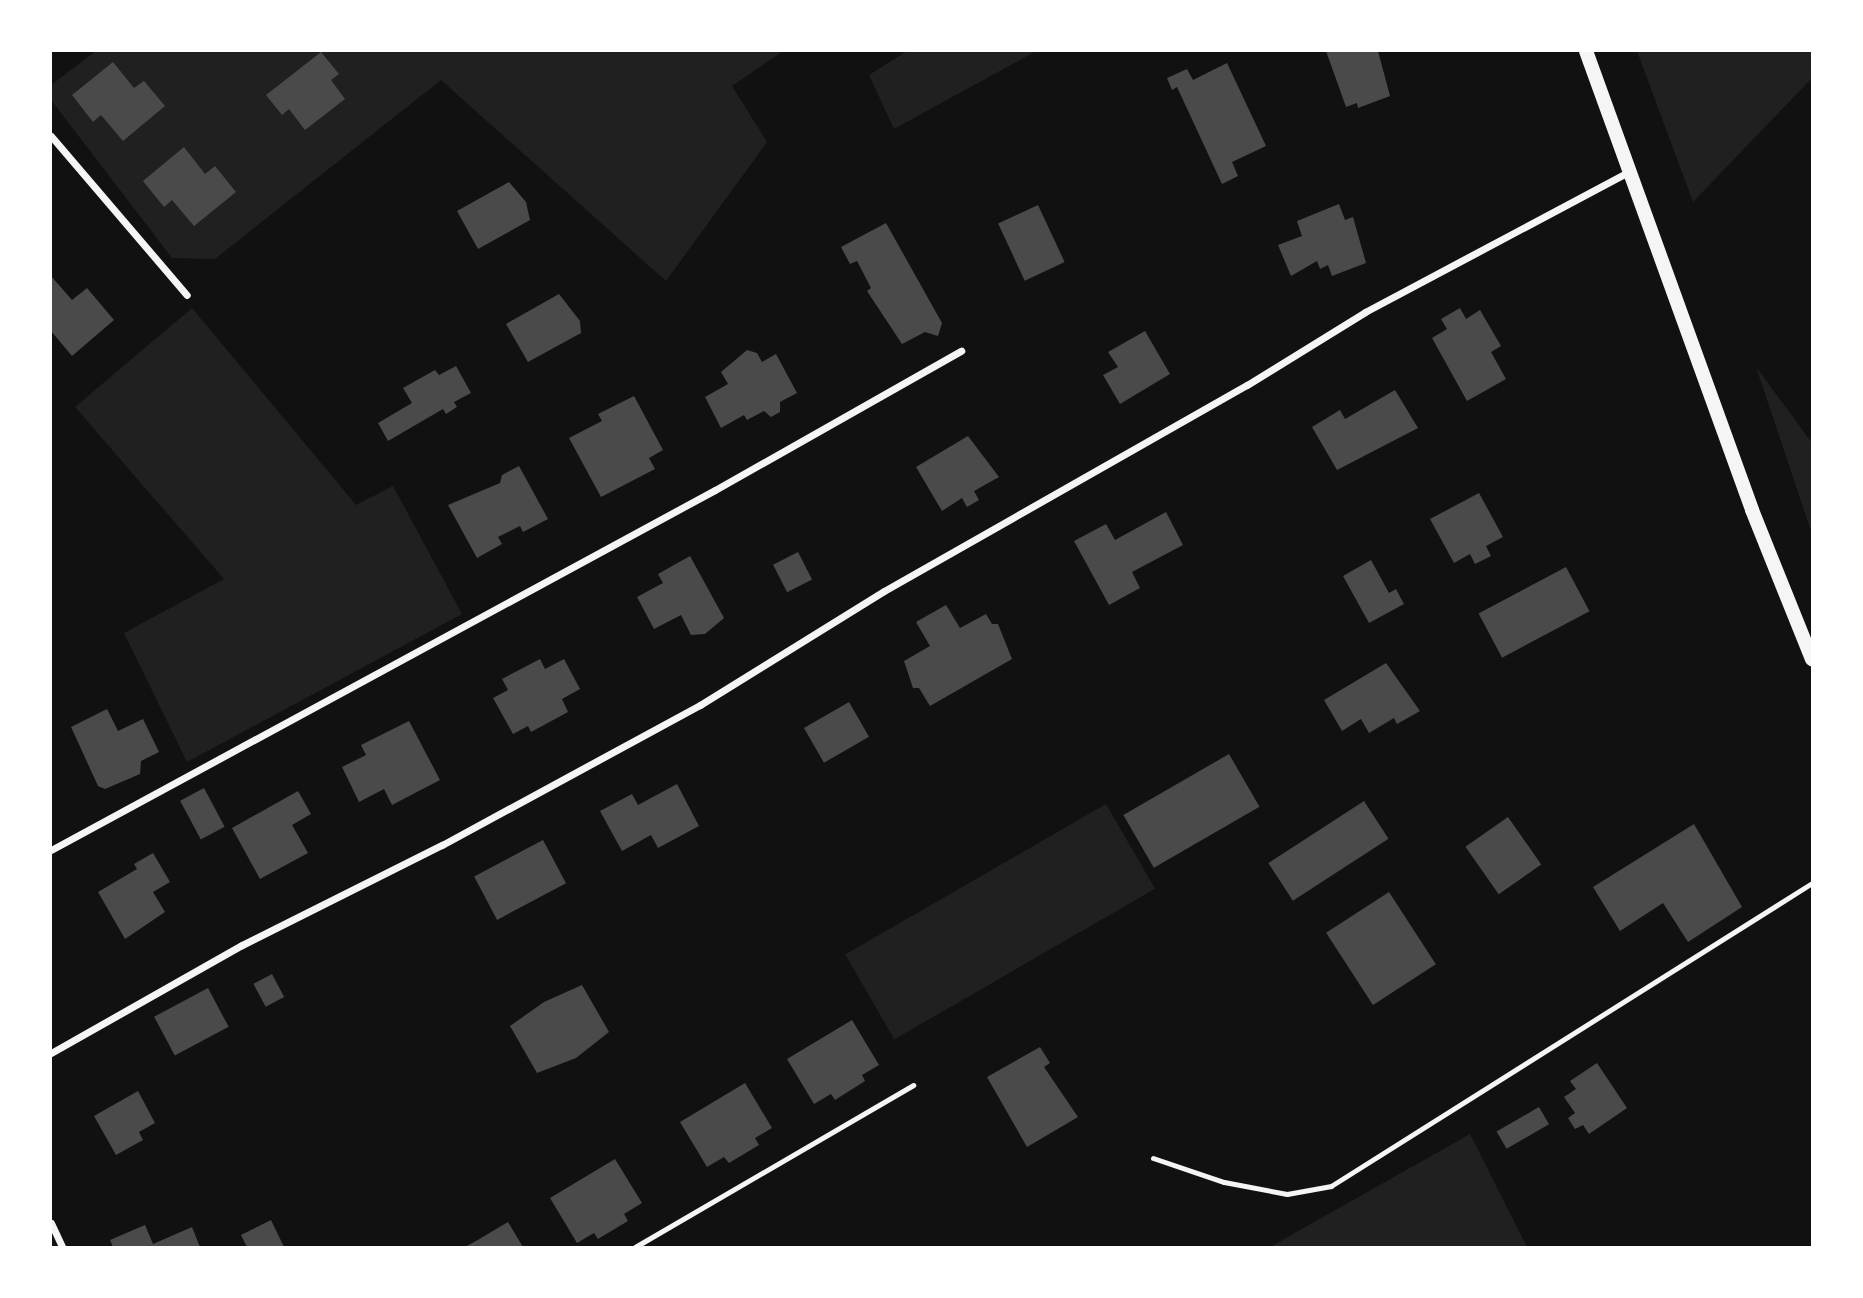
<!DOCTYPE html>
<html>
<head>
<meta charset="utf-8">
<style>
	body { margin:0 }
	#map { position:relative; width:1863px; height:1298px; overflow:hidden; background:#111; font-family:Signika,sans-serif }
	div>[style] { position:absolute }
	.green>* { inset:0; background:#202020; transform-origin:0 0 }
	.building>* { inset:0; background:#4a4a4a; transform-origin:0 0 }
	.service>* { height:5px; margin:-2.5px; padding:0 2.5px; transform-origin:2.5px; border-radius:2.5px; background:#f5f5f5 }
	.minor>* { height:7px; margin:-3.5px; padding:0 3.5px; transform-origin:3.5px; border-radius:3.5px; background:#f5f5f5 }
	.secondary>* { height:14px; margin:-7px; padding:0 7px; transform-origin:7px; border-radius:7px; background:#f5f5f5 }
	span { translate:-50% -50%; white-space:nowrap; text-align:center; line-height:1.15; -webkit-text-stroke:7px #fff; paint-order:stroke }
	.frame { position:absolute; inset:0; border:52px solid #fff; pointer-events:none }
</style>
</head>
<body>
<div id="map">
	<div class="green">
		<i style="clip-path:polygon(96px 51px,783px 51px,732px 86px,767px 142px,666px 281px,441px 80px,215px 259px,172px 258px,51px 100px,51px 85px)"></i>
		<i style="clip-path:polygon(907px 51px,1036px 51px,894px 129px,869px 75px)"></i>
		<i style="clip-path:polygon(1637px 51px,1812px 51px,1812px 78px,1693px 202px)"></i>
		<i style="clip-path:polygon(192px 308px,356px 505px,393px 486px,462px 614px,187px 762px,124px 633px,224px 579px,75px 407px)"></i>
		<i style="clip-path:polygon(1756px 367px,1812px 443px,1812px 534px)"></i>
		<i style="left:1106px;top:804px;width:98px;height:301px;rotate:60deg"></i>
		<i style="clip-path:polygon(1470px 1134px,1527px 1247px,1270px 1247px,1355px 1199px)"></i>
	</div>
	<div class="building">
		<i style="clip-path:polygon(1326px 51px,1378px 51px,1390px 96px,1358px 108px,1357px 103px,1346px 107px)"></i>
		<i style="clip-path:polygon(321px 52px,339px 74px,331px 80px,345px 99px,305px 130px,289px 109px,282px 115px,266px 95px)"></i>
		<i style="clip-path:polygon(113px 62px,134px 88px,144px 81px,165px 106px,123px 141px,101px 115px,93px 122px,72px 95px)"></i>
		<i style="clip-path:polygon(1227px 63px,1266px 146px,1232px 162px,1238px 176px,1222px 184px,1177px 87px,1172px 90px,1167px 78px,1187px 69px,1193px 80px)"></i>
		<i style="clip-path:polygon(184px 147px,205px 174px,215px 166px,236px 192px,194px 226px,172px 200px,164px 207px,143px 181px)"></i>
		<i style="clip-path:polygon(509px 182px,526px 202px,530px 220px,478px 249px,457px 211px)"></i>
		<i style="clip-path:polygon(1339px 204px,1345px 220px,1353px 217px,1366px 263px,1332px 276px,1328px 265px,1320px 269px,1317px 261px,1291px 276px,1278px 245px,1302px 236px,1297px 221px)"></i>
		<i style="left:1038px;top:205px;width:63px;height:44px;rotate:65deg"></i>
		<i style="clip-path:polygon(886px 223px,942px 323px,938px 336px,925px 332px,902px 344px,867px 291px,871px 288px,857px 261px,850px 264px,841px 247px)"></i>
		<i style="clip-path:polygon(51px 276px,72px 300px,87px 288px,114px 320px,72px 356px,51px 331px)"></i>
		<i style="clip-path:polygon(559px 294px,580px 321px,581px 333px,528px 362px,506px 324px)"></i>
		<i style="clip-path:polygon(1460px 308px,1466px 319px,1480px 310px,1501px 346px,1491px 352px,1506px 379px,1467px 401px,1432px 338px,1447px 329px,1441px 319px)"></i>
		<i style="clip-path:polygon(1145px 331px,1170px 374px,1120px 404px,1103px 375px,1118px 367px,1108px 352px)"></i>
		<i style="clip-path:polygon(747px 350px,757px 353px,762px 362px,776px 354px,797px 393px,780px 402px,780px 412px,771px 417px,764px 411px,747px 420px,744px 415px,721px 428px,705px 397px,728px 384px,721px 372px)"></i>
		<i style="clip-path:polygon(456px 366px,471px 393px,454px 402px,457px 407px,446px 414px,443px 409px,388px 441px,378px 423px,412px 403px,403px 388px,435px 370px,439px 375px)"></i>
		<i style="clip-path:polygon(1395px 390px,1418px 428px,1337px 470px,1312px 427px,1340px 410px,1345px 419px)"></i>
		<i style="clip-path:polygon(634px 396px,663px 450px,649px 458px,655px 469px,601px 497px,569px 438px,602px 421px,598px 414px)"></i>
		<i style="clip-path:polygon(968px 436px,999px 477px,974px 491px,979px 500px,967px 507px,962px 498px,942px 511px,916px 467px)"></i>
		<i style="clip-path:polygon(519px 466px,548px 519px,523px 532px,520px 526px,498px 537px,502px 544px,477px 558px,448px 505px,500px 483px,502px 475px)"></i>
		<i style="clip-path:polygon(1479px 493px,1503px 537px,1486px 546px,1491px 556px,1475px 564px,1470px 554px,1454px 563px,1430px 519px)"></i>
		<i style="clip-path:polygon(1166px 512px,1183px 545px,1132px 572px,1140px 588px,1109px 605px,1074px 541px,1106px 524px,1115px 540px)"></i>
		<i style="left:798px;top:552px;width:31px;height:28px;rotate:63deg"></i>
		<i style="clip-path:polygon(690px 556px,724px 618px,705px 634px,691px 635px,681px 615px,654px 629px,637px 597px,663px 583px,658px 574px)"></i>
		<i style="clip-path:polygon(1371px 560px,1389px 593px,1396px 589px,1404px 604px,1369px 623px,1343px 576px)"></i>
		<i style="left:1566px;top:567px;width:50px;height:99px;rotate:62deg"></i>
		<i style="clip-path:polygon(946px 605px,960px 628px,986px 614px,992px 624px,998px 624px,1012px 659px,930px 706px,919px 688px,913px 688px,904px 661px,930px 646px,916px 622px)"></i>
		<i style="clip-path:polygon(540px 659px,545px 669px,564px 659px,580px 689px,562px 699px,568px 712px,531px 732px,528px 726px,513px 734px,493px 698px,508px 690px,502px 679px)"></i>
		<i style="clip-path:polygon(1386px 663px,1420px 711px,1397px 724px,1394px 718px,1369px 733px,1361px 719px,1342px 731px,1324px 700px)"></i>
		<i style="left:849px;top:702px;width:40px;height:52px;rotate:60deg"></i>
		<i style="clip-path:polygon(107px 709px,118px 731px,143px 719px,159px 752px,141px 761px,140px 774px,105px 789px,98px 786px,71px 727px)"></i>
		<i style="clip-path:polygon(409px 721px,440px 780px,392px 805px,384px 789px,359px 802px,342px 767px,366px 755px,361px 745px)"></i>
		<i style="left:1229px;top:754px;width:61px;height:122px;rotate:60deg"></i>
		<i style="clip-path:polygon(677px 784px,699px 826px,658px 848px,651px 835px,622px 851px,600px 811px,632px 794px,638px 805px)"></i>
		<i style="left:204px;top:788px;width:44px;height:27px;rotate:62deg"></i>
		<i style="clip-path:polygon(298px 791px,311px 814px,292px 825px,308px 853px,260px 879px,232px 828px)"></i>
		<i style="left:1364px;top:801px;width:45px;height:114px;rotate:57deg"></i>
		<i style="left:1508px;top:817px;width:58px;height:52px;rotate:55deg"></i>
		<i style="clip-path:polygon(1694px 824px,1742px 907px,1688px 942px,1663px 903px,1620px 931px,1593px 887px)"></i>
		<i style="left:543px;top:840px;width:49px;height:78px;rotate:62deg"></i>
		<i style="clip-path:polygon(153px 853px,170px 882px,153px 892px,165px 912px,125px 939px,98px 892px,137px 869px,134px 864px)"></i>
		<i style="left:1389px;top:892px;width:86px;height:75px;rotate:57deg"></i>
		<i style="left:272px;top:974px;width:26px;height:21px;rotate:62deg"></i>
		<i style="clip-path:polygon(582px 985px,609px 1032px,576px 1058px,537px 1073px,510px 1026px,544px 1002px)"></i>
		<i style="left:208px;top:988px;width:44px;height:61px;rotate:62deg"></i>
		<i style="clip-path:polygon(852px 1020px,879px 1065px,862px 1075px,865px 1081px,835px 1100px,831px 1094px,814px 1104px,787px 1059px)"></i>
		<i style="clip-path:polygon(1040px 1047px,1050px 1063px,1044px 1067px,1078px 1117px,1027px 1147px,987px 1077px)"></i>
		<i style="clip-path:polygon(1597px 1063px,1627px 1108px,1589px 1134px,1583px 1125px,1575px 1129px,1568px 1118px,1575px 1113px,1564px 1097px,1576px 1089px,1570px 1081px)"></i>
		<i style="clip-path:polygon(745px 1083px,772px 1128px,755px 1138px,759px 1145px,729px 1163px,724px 1157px,707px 1167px,680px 1122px)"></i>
		<i style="clip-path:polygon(138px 1091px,155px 1123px,139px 1132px,143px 1140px,116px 1155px,94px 1116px)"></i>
		<i style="left:1539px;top:1107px;width:20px;height:49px;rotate:60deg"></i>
		<i style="clip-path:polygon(615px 1159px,642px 1203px,624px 1214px,628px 1221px,598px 1239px,594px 1233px,577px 1243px,550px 1198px)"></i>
		<i style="clip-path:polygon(271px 1220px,284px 1247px,247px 1247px,241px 1235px)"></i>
		<i style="clip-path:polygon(508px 1222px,523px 1247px,465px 1247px,476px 1241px)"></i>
		<i style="clip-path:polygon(145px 1225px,153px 1244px,192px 1227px,200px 1247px,113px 1247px,110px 1240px)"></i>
	</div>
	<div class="service">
		<i style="left:1153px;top:1158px;width:75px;rotate:18.7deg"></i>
		<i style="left:1224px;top:1182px;width:64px;rotate:10.8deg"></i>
		<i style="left:1287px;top:1194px;width:45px;rotate:-10.3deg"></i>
		<i style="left:1331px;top:1186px;width:568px;rotate:-32.21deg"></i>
		<i style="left:635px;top:1247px;width:322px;rotate:-30.2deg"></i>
	</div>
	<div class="minor">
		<i style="left:51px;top:136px;width:209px;rotate:49.5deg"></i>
		<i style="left:51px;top:850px;width:755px;rotate:-28.47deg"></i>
		<i style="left:715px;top:490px;width:283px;rotate:-29.5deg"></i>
		<i style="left:51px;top:1053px;width:219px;rotate:-29.5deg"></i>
		<i style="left:242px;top:945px;width:224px;rotate:-26.6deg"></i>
		<i style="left:442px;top:845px;width:294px;rotate:-28.5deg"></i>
		<i style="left:700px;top:705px;width:216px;rotate:-31.8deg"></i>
		<i style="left:884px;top:591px;width:417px;rotate:-29.6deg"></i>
		<i style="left:1247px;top:385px;width:139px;rotate:-31.7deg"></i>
		<i style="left:1365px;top:312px;width:300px;rotate:-28deg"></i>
		<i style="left:51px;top:1223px;width:26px;rotate:65deg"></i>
	</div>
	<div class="secondary">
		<i style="left:1586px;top:51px;width:488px;rotate:70.1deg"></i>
		<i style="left:1752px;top:510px;width:161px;rotate:68.1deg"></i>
	</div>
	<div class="frame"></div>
</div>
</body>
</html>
